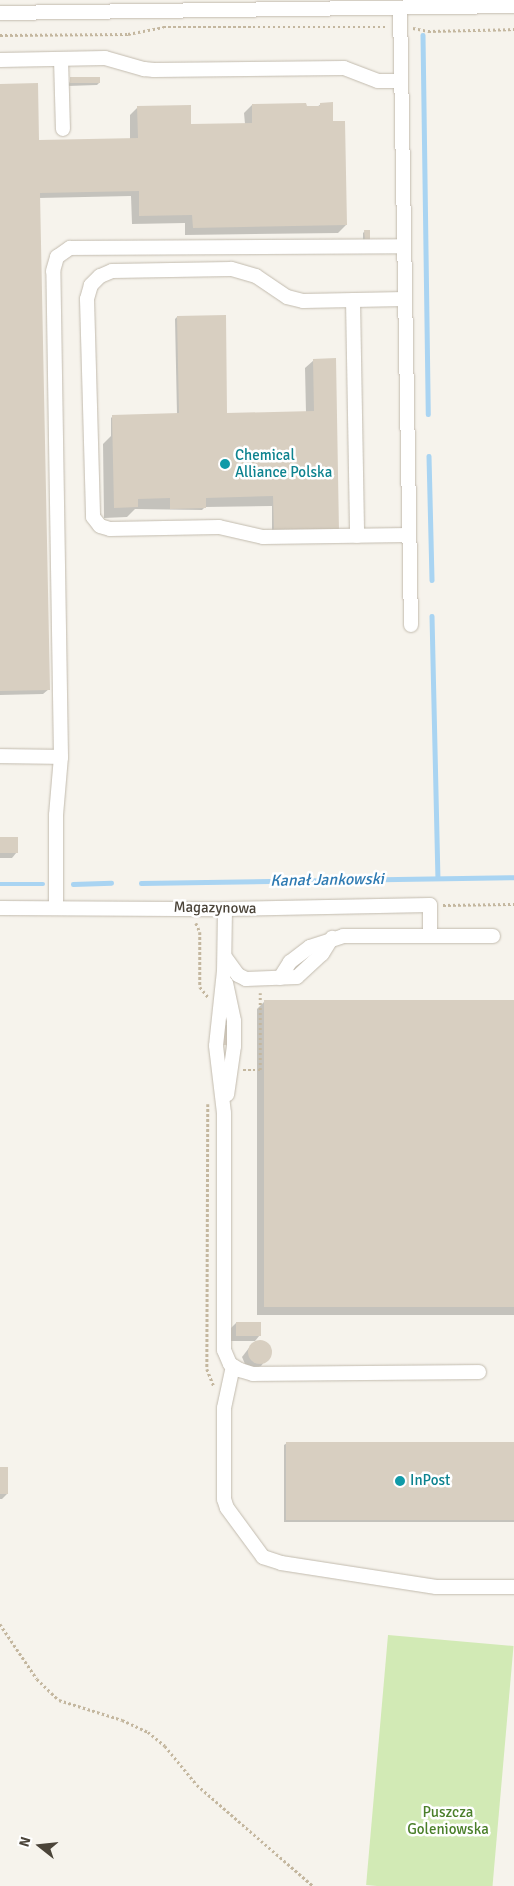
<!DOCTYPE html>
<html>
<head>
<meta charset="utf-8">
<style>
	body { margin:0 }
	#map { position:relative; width:514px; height:1886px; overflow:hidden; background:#f6f3ec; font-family:Signika,sans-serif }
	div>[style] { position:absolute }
	.green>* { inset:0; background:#d2eab5; transform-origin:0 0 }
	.shadow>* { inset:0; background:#0003 }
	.stream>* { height:4.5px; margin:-2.25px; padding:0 2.25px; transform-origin:2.25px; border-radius:2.25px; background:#a9d4f2 }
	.building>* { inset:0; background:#d8cfc1; transform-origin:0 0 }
	.round { border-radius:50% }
	.path>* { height:2.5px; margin-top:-1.25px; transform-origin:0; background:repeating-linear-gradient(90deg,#c4b79f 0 2.5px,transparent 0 5px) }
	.roads { filter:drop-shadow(0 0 1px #c2bbae) drop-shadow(0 0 1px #c2bbae) }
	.minor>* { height:14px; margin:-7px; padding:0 7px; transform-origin:7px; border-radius:7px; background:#fff }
	.dots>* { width:14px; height:14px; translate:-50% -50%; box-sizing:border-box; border:2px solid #fff; border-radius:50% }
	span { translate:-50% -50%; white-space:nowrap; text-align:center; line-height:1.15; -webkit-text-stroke:5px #fff; paint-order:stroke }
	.culture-label { font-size:15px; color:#0d838f }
	.left { translate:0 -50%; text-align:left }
	.street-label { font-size:15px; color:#4b4439 }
	.park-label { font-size:15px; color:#4a7f2a }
	.water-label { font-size:16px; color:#2e7ab2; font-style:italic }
	.north { position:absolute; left:15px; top:1821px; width:50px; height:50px; -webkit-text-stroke:4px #fff; paint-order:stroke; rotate:286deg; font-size:14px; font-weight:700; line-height:20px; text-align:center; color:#4b4439 }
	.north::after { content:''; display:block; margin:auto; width:18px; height:22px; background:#4b4439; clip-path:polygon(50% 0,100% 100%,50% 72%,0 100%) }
</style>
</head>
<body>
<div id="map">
	<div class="green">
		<i style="left:388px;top:1635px;width:126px;height:251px;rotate:5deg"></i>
	</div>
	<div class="shadow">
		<i style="clip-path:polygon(71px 79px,99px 83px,97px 85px,68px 86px)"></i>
		<i style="clip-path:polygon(0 85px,38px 141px,130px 140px,130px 115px,138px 107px,190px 125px,245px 124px,244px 113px,252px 105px,317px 107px,321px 104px,332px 122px,346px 225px,338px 233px,185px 235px,185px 223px,132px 224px,131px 196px,39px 198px,49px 689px,43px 694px,0 695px)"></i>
		<i style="clip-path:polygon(365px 231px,369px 239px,363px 241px,363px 233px)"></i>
		<i style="clip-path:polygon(177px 317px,224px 414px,306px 413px,305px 368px,314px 360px,338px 530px,272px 534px,272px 506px,205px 507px,202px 510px,135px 509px,127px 517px,104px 518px,103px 444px,111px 436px,111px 418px,113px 416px,177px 415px,175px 319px)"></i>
		<i style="clip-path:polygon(0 839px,17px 852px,12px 858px,0 858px)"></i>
		<i style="clip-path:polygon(265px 1001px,514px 1001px,514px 1315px,257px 1315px,257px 1009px)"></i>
		<i style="clip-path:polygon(236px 1323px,260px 1335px,255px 1341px,231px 1341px,231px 1328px)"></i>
		<i style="clip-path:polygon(260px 1341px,269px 1345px,271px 1353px,261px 1366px,254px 1369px,245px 1364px,242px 1357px,252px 1344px)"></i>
		<i style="clip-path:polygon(287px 1443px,514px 1443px,514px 1522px,284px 1522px,284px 1445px)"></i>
		<i style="clip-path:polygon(0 1468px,7px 1494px,2px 1499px,0 1499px)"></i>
	</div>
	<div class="stream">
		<i style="left:423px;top:35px;width:379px;rotate:89.2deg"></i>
		<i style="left:429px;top:456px;width:124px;rotate:88.6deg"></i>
		<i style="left:432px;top:616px;width:262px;rotate:88.7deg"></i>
		<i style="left:141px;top:883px;width:373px;rotate:-0.9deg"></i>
		<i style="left:0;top:884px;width:43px"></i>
		<i style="left:73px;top:884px;width:38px;rotate:-2deg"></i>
	</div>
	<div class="building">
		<i style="left:100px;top:77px;width:6px;height:30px;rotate:90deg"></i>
		<i style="clip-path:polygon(38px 83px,39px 140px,138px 138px,137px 106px,191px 105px,191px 124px,252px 123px,252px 104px,306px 103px,307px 106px,320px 106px,320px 103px,333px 102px,333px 121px,345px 121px,347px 225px,193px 228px,192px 215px,139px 216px,139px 191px,40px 193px,50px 690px,0 691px,0 84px)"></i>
		<i style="clip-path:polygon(364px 230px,370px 230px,370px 240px,365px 240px)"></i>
		<i style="clip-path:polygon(226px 315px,227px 413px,314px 411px,313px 359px,336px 358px,339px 531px,274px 532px,273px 496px,206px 498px,206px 508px,170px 509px,170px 498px,138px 499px,138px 507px,114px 508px,112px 415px,179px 413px,177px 316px)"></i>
		<i style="left:0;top:837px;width:18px;height:16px"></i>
		<i style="left:264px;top:1000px;width:250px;height:307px"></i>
		<i style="left:223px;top:1025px;width:6px;height:20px"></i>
		<i style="left:236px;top:1322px;width:25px;height:14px"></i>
		<i class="round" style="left:248px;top:1340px;width:24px;height:24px"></i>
		<i style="left:286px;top:1442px;width:228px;height:78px"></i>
		<i style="left:0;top:1467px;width:8px;height:27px"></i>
	</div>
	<div class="path">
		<i style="left:413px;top:28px;width:15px;rotate:11deg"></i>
		<i style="left:428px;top:31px;width:86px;rotate:-1.3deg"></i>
		<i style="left:0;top:35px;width:128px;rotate:-0.4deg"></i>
		<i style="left:128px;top:34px;width:36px;rotate:-11deg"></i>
		<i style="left:163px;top:27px;width:225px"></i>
		<i style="left:443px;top:905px;width:71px;rotate:-0.8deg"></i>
		<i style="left:196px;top:923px;width:10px;rotate:66deg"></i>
		<i style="left:200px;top:932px;width:55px;rotate:90deg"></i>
		<i style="left:200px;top:987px;width:13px;rotate:51deg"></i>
		<i style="left:243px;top:1070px;width:17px"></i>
		<i style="left:260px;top:1070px;width:77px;rotate:-90deg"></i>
		<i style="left:208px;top:1104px;width:265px;rotate:90.2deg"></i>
		<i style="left:207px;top:1369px;width:18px;rotate:68deg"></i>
		<i style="left:0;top:1624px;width:66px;rotate:56.1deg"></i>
		<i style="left:37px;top:1679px;width:30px;rotate:44deg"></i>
		<i style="left:59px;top:1700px;width:66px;rotate:17.6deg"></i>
		<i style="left:122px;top:1720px;width:29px;rotate:25deg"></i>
		<i style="left:148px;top:1732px;width:22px;rotate:39deg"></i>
		<i style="left:165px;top:1746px;width:50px;rotate:50.6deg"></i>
		<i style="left:197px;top:1785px;width:154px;rotate:41deg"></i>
	</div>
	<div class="roads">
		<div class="minor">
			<i style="left:400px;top:8px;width:617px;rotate:88.98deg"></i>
			<i style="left:0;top:13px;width:514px;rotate:-0.78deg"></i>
			<i style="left:61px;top:59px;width:70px;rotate:88.4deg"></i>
			<i style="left:0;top:60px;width:105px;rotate:-1.1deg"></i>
			<i style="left:105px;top:58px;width:41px;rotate:15.8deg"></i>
			<i style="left:144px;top:69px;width:10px;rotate:6deg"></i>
			<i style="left:154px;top:70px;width:190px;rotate:-0.6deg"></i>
			<i style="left:344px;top:68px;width:36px;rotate:21deg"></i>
			<i style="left:378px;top:81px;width:23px"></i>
			<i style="left:405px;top:299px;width:102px;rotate:178.9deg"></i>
			<i style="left:303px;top:301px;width:16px;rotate:-166deg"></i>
			<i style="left:287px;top:297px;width:37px;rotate:-146deg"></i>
			<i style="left:256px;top:276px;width:26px;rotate:-164deg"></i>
			<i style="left:231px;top:269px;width:119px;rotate:179deg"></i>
			<i style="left:112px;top:271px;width:13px;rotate:157deg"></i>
			<i style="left:100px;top:276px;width:13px;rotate:135deg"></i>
			<i style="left:91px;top:285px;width:15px;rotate:106deg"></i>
			<i style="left:87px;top:299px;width:218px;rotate:88.4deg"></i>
			<i style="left:93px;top:517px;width:11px;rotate:52deg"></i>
			<i style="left:100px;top:526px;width:10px;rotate:17deg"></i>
			<i style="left:110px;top:529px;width:109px;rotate:-1.1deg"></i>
			<i style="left:219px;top:527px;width:45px;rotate:12.8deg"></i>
			<i style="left:263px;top:537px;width:146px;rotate:-0.8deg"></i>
			<i style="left:353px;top:300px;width:236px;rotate:89deg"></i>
			<i style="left:0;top:756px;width:61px;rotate:0.9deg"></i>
			<i style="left:61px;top:757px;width:486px;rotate:-90.9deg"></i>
			<i style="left:53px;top:271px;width:15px;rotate:-74deg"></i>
			<i style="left:57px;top:257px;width:16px;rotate:-35deg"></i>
			<i style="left:70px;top:248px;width:334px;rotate:-0.3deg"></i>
			<i style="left:0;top:908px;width:225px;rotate:0.3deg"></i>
			<i style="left:225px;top:909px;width:205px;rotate:-1.1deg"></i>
			<i style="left:430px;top:905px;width:31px;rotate:90deg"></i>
			<i style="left:56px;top:908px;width:93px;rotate:-90deg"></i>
			<i style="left:56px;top:815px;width:58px;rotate:-85.1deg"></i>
			<i style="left:225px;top:909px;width:62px;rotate:90.9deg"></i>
			<i style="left:224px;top:971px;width:75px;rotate:96.1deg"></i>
			<i style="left:216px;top:1046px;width:67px;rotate:83.2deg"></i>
			<i style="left:224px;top:1113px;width:237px;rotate:90deg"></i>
			<i style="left:224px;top:1350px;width:15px;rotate:67deg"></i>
			<i style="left:230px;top:1364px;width:12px;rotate:31deg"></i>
			<i style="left:240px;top:1370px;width:14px;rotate:17deg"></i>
			<i style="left:253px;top:1374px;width:226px;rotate:-0.5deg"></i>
			<i style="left:225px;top:957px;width:22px;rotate:54deg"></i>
			<i style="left:238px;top:975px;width:9px;rotate:27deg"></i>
			<i style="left:246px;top:979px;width:51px;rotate:-2.2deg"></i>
			<i style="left:297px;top:977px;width:34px;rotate:-43deg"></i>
			<i style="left:322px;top:954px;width:19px;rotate:-58deg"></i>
			<i style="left:280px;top:978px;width:19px;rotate:-58deg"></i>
			<i style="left:290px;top:962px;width:25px;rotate:-37deg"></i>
			<i style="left:310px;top:947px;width:35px;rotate:-18deg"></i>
			<i style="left:343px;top:936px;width:150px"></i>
			<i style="left:226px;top:983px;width:39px;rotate:78deg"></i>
			<i style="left:234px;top:1021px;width:25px;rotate:90deg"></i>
			<i style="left:234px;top:1046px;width:49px;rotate:98.1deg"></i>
			<i style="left:233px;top:1366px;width:43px;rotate:102.1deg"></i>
			<i style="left:224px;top:1408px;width:91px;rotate:90deg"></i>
			<i style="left:224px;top:1499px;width:9px;rotate:72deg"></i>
			<i style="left:227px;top:1508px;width:61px;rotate:53.7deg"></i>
			<i style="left:263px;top:1557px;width:19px;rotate:18deg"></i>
			<i style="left:281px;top:1563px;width:157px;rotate:8.8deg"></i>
			<i style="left:436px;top:1587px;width:78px"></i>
		</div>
	</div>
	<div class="dots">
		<i style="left:225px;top:464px;background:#0f9aa8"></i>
		<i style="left:400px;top:1481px;background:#0f9aa8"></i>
	</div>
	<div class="culture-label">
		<span class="left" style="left:235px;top:464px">Chemical<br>Alliance Polska</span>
		<span class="left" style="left:410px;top:1481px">InPost</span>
	</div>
	<div class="street-label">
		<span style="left:215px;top:908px;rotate:1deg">Magazynowa</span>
	</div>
	<div class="park-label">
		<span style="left:448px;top:1821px">Puszcza<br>Goleniowska</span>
	</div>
	<div class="water-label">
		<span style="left:327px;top:880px;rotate:-1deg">Kanał Jankowski</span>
	</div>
	<div class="north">N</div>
</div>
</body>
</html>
